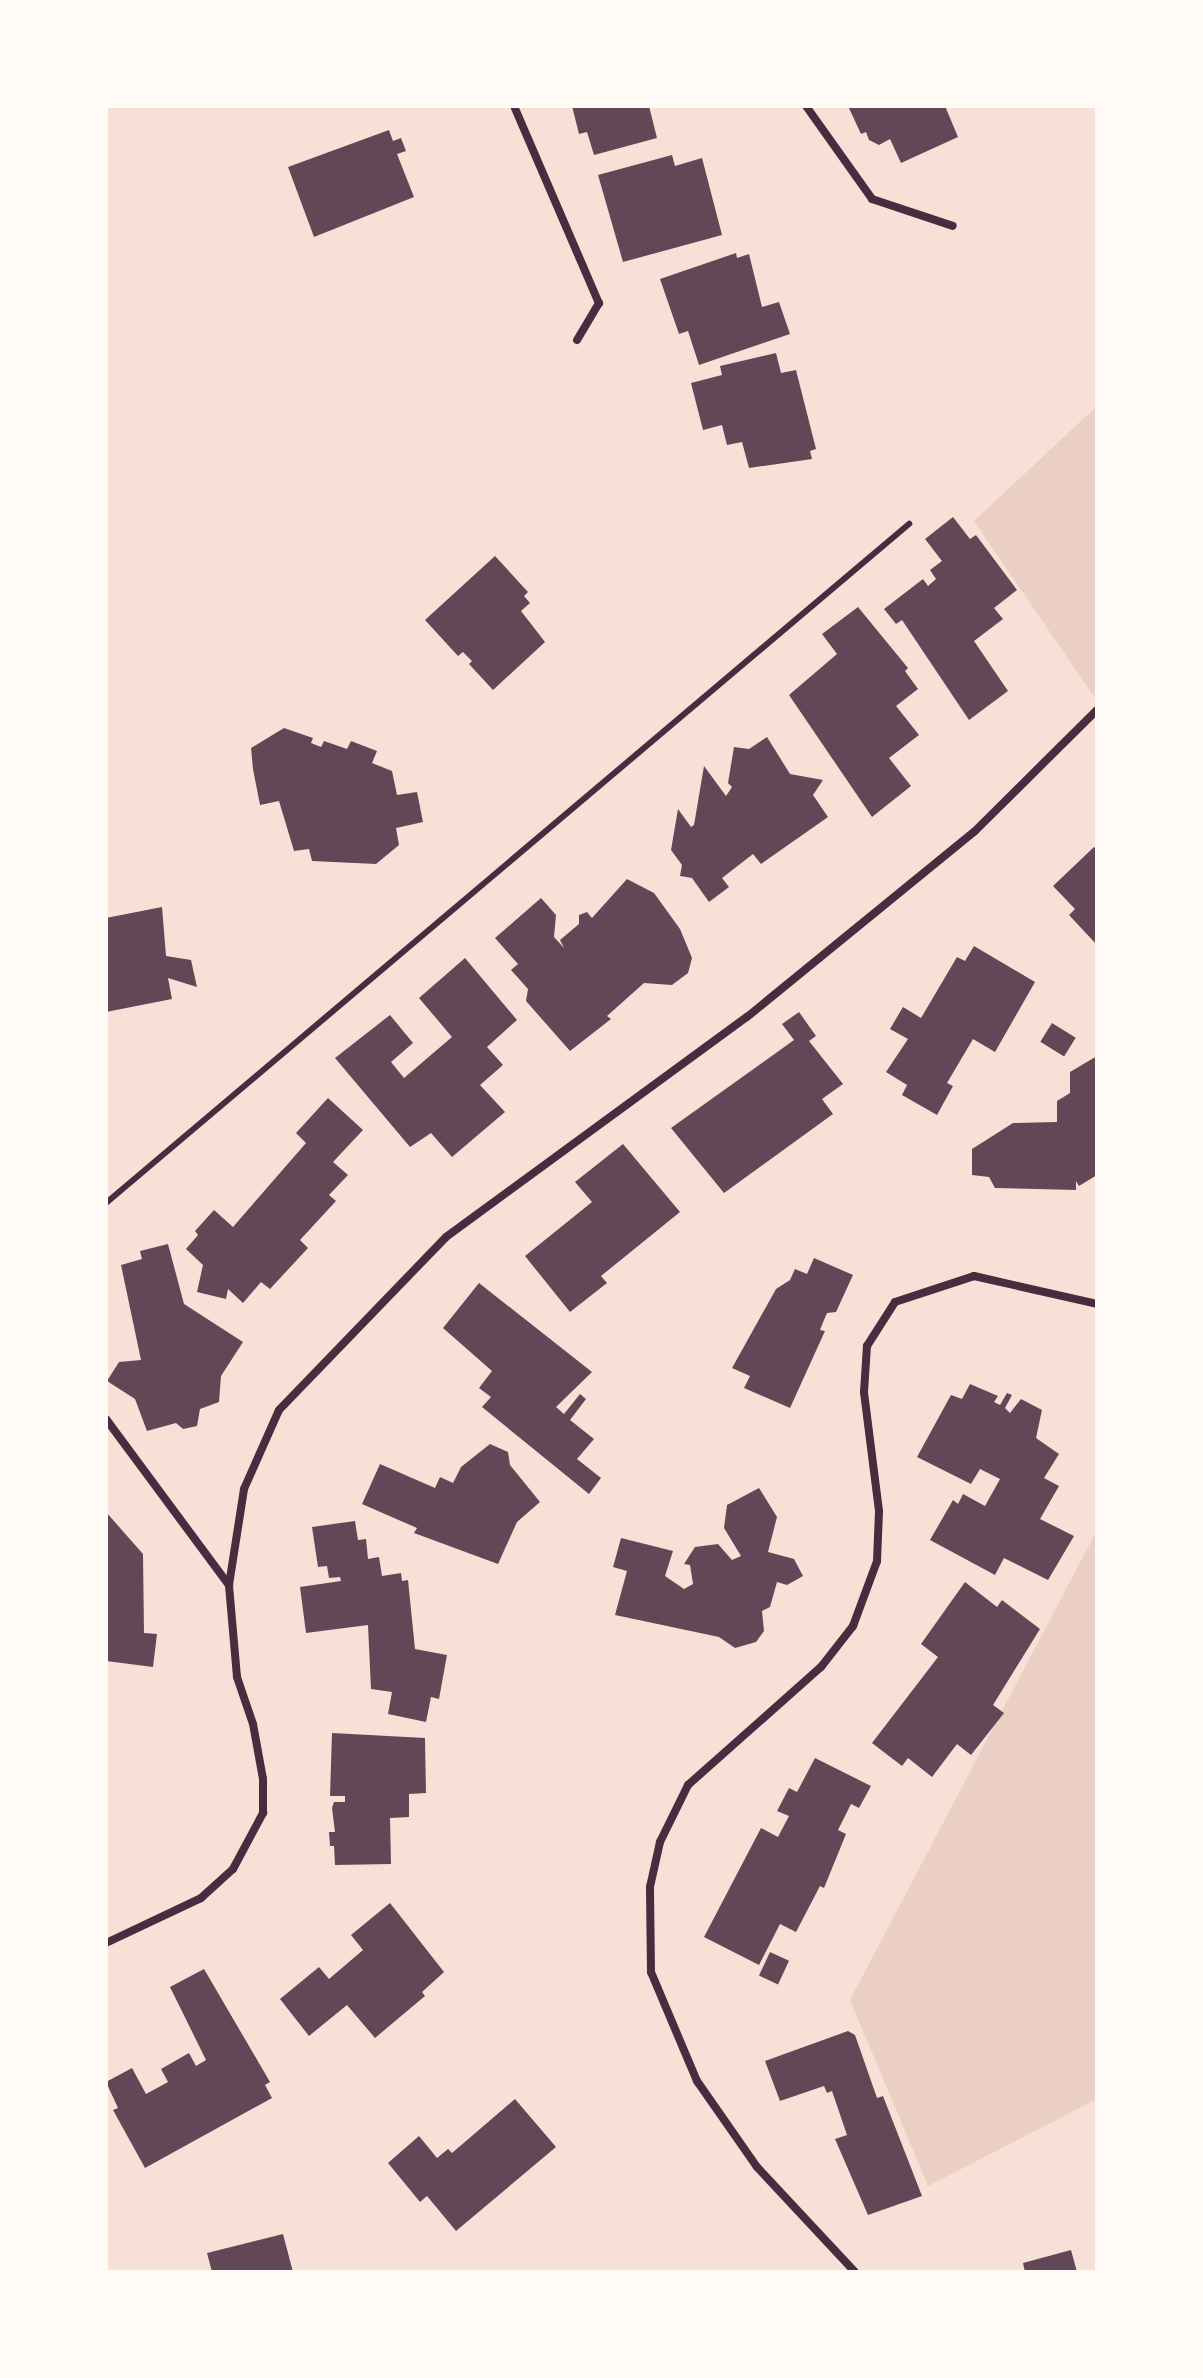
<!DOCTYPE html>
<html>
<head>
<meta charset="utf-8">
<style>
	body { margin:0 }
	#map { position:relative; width:1203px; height:2378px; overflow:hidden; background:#f7e1d7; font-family:Roboto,sans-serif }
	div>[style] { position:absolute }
	.green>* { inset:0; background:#ebcfc5 }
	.building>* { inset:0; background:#644757; transform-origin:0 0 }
	.service>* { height:6px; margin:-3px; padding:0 3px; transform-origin:3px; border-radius:3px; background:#4a2c40 }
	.minor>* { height:8px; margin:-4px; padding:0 4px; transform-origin:4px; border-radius:4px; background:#4a2c40 }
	span { translate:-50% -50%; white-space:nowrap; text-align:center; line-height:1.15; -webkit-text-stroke:6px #fffaf5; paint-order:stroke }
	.frame { position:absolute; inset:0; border:108px solid #fffaf5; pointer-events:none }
</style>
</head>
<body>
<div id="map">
	<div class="green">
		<i style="clip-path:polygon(1097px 406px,1097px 701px,974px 521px)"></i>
		<i style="clip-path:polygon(1097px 1530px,1097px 2099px,928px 2186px,850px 2000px)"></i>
	</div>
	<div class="building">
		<i style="clip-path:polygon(572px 106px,649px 106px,657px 138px,594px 155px,587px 132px,579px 134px)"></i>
		<i style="clip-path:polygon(848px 106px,945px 106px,958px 137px,901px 163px,890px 139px,879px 145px,869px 140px,866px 132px,861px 134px)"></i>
		<i style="clip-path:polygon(389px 130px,393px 141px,401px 138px,406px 151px,397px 154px,414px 197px,314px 237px,288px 167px)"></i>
		<i style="clip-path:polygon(672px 155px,675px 166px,702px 158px,722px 235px,623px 262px,598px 175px)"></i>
		<i style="clip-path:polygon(736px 253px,737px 258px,749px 254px,762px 307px,779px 302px,790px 334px,699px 365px,688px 331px,679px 334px,660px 279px)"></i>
		<i style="clip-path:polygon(776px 353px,781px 373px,796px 370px,816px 449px,810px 451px,812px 459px,749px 468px,742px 442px,727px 445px,722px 425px,703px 430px,691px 383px,722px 375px,720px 366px)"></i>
		<i style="clip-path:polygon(953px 517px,970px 539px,976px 535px,1017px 590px,994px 608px,1003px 619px,974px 641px,1008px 691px,969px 720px,902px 620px,896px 624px,884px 609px,923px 579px,928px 586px,936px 579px,930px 570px,942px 561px,925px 539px)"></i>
		<i style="clip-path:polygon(495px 556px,528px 592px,524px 596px,530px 603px,521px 611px,545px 642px,493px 690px,469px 664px,472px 661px,463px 652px,458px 656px,425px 620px)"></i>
		<i style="clip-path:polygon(858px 607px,908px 668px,905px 671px,918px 689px,896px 706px,919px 735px,889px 758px,911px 786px,872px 817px,789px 695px,837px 654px,822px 634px)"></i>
		<i style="clip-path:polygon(284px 728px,313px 738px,311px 743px,321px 747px,324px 741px,347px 749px,351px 741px,377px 751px,372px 763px,392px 771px,397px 795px,417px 792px,423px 822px,396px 828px,399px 845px,376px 864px,312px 861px,309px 849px,294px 851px,279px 801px,260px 805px,253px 769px,251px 748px)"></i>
		<i style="clip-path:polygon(767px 737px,790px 774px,823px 780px,813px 795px,828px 817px,761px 864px,753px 854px,722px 878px,729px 887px,709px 902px,692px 878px,680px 876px,682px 865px,671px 850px,678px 809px,691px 827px,694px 825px,704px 766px,726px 796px,732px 787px,728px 783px,734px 747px,749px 749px)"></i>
		<i style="clip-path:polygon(1094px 847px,1097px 850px,1097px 945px,1069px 915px,1075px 909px,1053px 886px)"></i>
		<i style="clip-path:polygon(627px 879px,654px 893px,680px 929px,692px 958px,688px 973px,672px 985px,644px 983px,607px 1016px,611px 1019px,570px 1051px,526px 1001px,528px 989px,511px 970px,518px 964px,495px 938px,541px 898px,556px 915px,554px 937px,564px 948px,560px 940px,579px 924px,579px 915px,587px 912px,592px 918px)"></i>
		<i style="clip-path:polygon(162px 907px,166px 956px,191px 960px,197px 987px,168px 978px,172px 999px,106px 1012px,106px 918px)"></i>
		<i style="clip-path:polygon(974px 946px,1035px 982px,995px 1052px,973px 1039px,947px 1083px,953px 1086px,937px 1115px,902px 1095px,907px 1085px,886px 1072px,908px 1039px,890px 1029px,903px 1007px,921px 1018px,957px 957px,965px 961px)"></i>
		<i style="clip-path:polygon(465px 958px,517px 1020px,487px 1047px,503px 1065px,480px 1085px,505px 1112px,452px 1157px,431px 1133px,410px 1147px,335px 1058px,390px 1015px,413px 1043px,391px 1062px,404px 1078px,452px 1037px,419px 998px)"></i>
		<i style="clip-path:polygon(799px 1012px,816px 1036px,809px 1041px,843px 1084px,822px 1099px,833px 1114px,724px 1193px,671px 1128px,794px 1040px,782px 1024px)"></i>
		<i style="left:1052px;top:1023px;width:28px;height:22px;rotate:32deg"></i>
		<i style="clip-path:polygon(1097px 1056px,1097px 1175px,1079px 1186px,1076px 1181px,1076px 1190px,995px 1188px,989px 1177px,972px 1175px,972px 1149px,1013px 1123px,1057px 1122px,1057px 1101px,1070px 1093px,1070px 1072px)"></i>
		<i style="clip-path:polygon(328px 1098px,363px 1130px,333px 1162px,348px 1175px,329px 1195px,336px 1201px,300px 1240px,308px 1248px,270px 1289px,261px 1282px,243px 1303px,228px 1289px,226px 1299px,197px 1292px,203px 1265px,186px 1249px,198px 1235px,195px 1231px,214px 1210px,233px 1227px,306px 1143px,296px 1133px)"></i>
		<i style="clip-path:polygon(623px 1144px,680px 1212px,601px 1276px,607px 1283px,570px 1312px,525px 1256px,592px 1202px,575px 1182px)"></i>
		<i style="clip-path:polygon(168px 1244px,184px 1304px,243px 1342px,221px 1376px,219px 1402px,200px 1409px,197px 1426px,183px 1429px,176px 1423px,147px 1431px,135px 1399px,107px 1381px,119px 1362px,141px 1360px,121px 1265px,142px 1259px,140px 1251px)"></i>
		<i style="clip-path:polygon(814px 1258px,853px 1275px,836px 1312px,827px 1313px,824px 1320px,820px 1330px,825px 1331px,790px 1408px,744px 1388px,750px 1376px,732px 1368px,776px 1289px,790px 1280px,795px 1269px,807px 1274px)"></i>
		<i style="clip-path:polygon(479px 1283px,592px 1372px,556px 1407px,564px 1414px,580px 1394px,586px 1399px,570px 1420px,594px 1439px,577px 1459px,601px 1478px,589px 1494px,482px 1407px,491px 1397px,479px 1388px,492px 1371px,443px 1328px)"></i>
		<i style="clip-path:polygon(970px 1384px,998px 1396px,994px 1402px,1000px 1405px,1007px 1393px,1012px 1395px,1005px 1408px,1010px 1413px,1021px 1399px,1042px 1410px,1036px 1438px,1059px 1454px,1044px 1478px,1059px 1486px,1040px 1519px,1074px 1536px,1048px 1580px,1004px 1558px,995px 1575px,930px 1540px,953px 1500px,958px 1504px,963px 1494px,985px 1506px,1000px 1479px,980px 1469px,971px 1484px,917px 1457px,951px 1395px,962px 1399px)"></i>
		<i style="clip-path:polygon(490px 1444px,508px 1452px,510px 1465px,540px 1502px,517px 1522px,498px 1564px,414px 1533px,417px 1528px,362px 1504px,380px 1464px,435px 1488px,440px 1477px,453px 1483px,461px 1467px)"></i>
		<i style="clip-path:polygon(759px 1488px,777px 1517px,768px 1552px,794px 1559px,803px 1576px,787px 1585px,777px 1582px,770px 1607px,762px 1611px,764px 1631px,756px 1642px,735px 1648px,719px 1637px,615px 1615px,627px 1571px,613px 1567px,621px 1538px,673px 1551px,665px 1576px,684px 1589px,693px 1584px,690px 1565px,684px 1564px,695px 1547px,718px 1544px,732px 1560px,741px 1556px,724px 1528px,727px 1505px)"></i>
		<i style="clip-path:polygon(106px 1512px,143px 1554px,144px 1633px,157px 1634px,153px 1667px,106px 1661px)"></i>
		<i style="clip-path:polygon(355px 1521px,358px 1540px,366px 1539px,368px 1559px,379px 1557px,382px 1576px,401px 1573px,402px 1581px,408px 1580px,415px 1649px,447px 1655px,439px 1699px,431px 1697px,426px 1722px,388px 1714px,392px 1692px,371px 1689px,368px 1625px,306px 1633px,300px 1587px,341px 1581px,340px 1577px,329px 1578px,327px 1566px,318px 1567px,312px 1527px)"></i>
		<i style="clip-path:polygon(965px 1582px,997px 1607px,1002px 1600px,1040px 1629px,993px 1705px,1004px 1713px,971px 1755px,957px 1744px,932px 1777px,908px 1758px,902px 1766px,872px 1743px,938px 1657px,921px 1644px)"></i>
		<i style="clip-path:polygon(332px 1733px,425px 1738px,426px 1793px,409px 1794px,409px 1817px,390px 1818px,391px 1864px,335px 1865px,334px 1846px,330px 1846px,329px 1832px,335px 1832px,332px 1808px,334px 1802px,345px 1802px,345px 1796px,330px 1796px)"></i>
		<i style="clip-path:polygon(815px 1758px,871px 1786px,859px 1808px,851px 1804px,838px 1830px,846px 1834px,824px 1888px,820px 1886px,796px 1932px,780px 1924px,759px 1965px,704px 1937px,761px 1828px,778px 1837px,789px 1816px,777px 1811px,789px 1788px,797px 1792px)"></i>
		<i style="clip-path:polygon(390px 1903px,444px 1972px,422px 1992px,425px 1996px,375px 2038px,347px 2005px,309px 2036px,280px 1999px,319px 1967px,329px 1979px,363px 1950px,351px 1935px)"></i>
		<i style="left:770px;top:1952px;width:21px;height:26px;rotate:25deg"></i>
		<i style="clip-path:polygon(204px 1969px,270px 2082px,265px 2085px,272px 2098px,145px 2168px,113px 2110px,118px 2108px,106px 2082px,132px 2068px,146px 2094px,168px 2082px,161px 2069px,189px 2053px,196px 2066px,206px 2060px,170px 1987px)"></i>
		<i style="clip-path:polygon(848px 2031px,855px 2035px,877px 2098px,883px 2096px,922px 2196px,868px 2215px,835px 2139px,847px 2135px,832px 2091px,827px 2093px,824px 2086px,780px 2101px,765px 2061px)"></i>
		<i style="clip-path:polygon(515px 2099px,556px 2147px,456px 2231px,427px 2196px,420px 2202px,388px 2163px,419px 2136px,437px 2158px,448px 2149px,452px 2153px)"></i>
		<i style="clip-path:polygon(283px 2234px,293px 2272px,212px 2272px,207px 2253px)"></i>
		<i style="clip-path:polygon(1071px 2250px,1077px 2272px,1025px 2272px,1023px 2263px)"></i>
	</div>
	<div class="service">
		<i style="left:106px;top:1203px;width:1052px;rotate:-40.22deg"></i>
	</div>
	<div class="minor">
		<i style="left:514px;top:106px;width:215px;rotate:66.7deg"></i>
		<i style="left:599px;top:303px;width:43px;rotate:120.7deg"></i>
		<i style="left:806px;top:106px;width:114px;rotate:54.6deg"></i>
		<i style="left:872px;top:199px;width:85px;rotate:18.4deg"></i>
		<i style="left:106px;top:1419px;width:207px;rotate:53.5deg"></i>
		<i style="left:106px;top:1943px;width:105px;rotate:-25.3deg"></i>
		<i style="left:201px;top:1898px;width:43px;rotate:-42.2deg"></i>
		<i style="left:233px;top:1869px;width:64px;rotate:-61.8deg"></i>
		<i style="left:263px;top:1813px;width:34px;rotate:-90deg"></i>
		<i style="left:263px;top:1779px;width:56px;rotate:-100.3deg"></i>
		<i style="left:253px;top:1724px;width:50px;rotate:-108.8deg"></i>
		<i style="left:237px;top:1677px;width:92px;rotate:-95deg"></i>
		<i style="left:229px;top:1585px;width:97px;rotate:-81.1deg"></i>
		<i style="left:244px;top:1489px;width:86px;rotate:-66.1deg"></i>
		<i style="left:279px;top:1410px;width:240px;rotate:-46deg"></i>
		<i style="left:446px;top:1237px;width:373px;rotate:-36.2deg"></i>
		<i style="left:747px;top:1017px;width:294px;rotate:-39.2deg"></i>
		<i style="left:975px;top:831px;width:172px;rotate:-44.8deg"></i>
		<i style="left:855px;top:2272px;width:144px;rotate:-133deg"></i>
		<i style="left:757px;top:2167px;width:105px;rotate:-124.9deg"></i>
		<i style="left:697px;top:2081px;width:118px;rotate:-112.9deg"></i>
		<i style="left:651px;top:1972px;width:85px;rotate:-90.7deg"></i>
		<i style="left:650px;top:1887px;width:46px;rotate:-77.5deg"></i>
		<i style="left:660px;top:1842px;width:64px;rotate:-63.8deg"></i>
		<i style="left:688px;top:1785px;width:178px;rotate:-41.6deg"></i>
		<i style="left:821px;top:1667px;width:52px;rotate:-52deg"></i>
		<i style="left:853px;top:1626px;width:69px;rotate:-69.7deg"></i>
		<i style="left:877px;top:1561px;width:50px;rotate:-87.7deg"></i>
		<i style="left:879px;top:1511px;width:120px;rotate:-97.2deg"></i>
		<i style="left:864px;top:1392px;width:46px;rotate:-86.3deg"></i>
		<i style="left:867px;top:1346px;width:52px;rotate:-57.5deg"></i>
		<i style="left:895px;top:1302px;width:83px;rotate:-18.2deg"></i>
		<i style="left:974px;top:1276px;width:126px;rotate:12.8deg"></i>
	</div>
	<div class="frame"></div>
</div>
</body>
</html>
